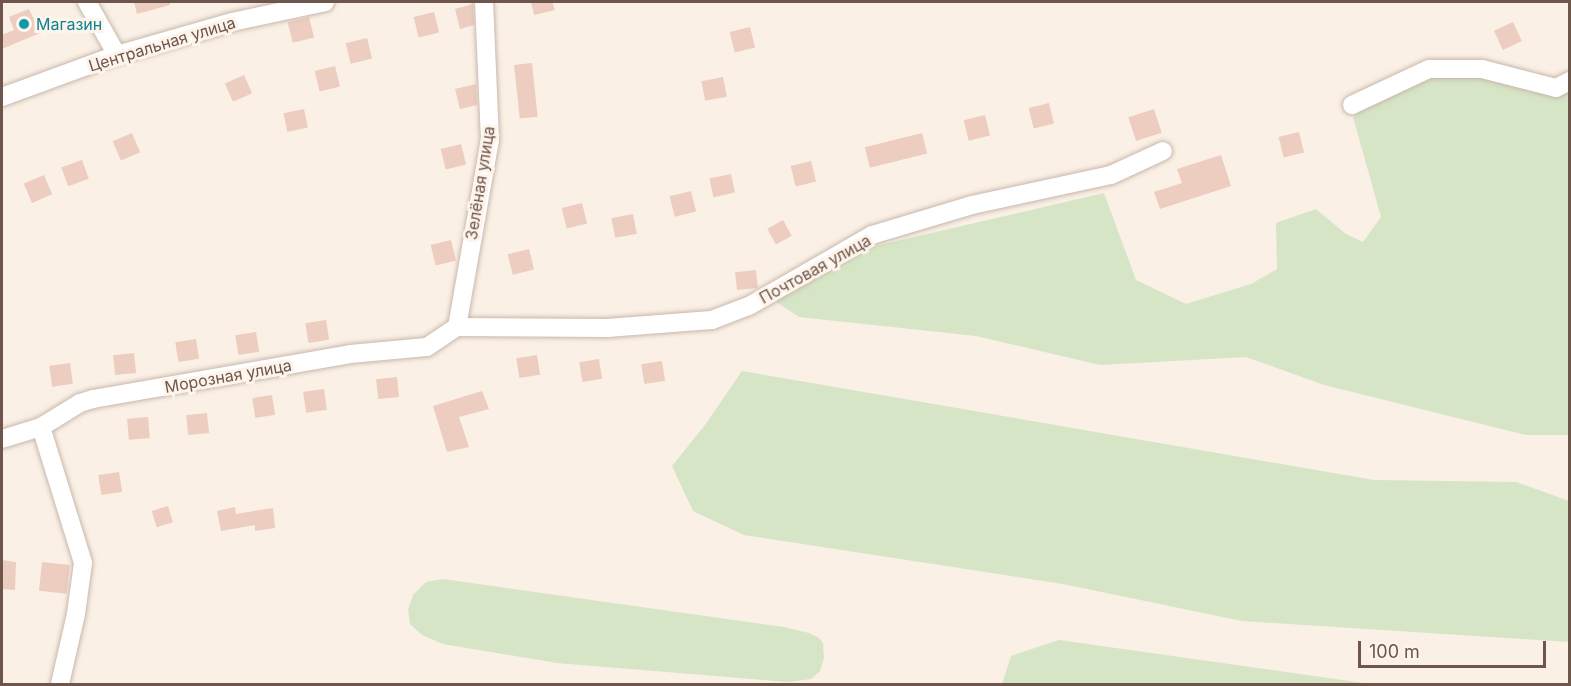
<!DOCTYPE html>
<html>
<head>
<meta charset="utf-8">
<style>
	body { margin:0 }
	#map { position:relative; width:1571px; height:686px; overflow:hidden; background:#faf0e5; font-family:Inter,sans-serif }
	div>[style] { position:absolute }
	.green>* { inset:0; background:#d5e5c5 }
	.building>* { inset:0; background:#eccdbf; transform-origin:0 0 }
	.roads { filter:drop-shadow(0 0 2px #c9b7ac) drop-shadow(0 0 2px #c9b7ac) }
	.minor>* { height:18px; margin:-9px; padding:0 9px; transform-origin:9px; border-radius:9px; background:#fff }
	.dots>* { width:16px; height:16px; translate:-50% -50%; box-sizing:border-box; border:3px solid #fdf4eb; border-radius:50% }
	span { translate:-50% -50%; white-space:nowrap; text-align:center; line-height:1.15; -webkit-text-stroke:6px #fdf4eb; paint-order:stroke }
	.culture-label { font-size:16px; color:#0d838f }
	.left { translate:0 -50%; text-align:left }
	.street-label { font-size:16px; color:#6f564d }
	.frame { position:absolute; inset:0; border:3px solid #6f564d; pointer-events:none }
	.scale { position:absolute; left:1358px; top:641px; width:188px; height:27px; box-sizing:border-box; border:3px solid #6f564d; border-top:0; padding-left:8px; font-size:18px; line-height:21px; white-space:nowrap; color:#6f564d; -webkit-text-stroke:4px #fdf4eb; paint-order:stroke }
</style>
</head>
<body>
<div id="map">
	<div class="green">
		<i style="clip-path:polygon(1492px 66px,1545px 89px,1569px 77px,1569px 435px,1526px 435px,1324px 385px,1246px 357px,1100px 365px,976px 336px,799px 317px,773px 300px,845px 253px,1104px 193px,1136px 280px,1186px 304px,1251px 284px,1277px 269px,1276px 223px,1316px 209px,1346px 234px,1363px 242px,1381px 217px,1353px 117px,1379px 88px)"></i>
		<i style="clip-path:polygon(742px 371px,1374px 480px,1516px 482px,1569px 501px,1569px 642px,1242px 621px,1063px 584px,744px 535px,693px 511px,672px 466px,705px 425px)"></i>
		<i style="clip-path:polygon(443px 579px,784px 627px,809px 633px,819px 638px,823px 643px,824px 658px,820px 671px,811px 679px,788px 682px,557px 663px,443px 644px,422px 635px,410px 624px,408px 610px,413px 595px,426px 582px)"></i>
		<i style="clip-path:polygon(1059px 640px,1300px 674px,1371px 684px,1002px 684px,1011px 656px)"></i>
	</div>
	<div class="building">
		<i style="clip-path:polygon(134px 2px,170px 2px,170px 5px,137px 14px)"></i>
		<i style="clip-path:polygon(531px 2px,552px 2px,555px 10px,534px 15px)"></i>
		<i style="clip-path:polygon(473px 4px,474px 25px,460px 29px,455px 9px)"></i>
		<i style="clip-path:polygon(29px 9px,40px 33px,2px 49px,2px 35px,14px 30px,9px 17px)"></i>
		<i style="left:434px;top:12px;width:21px;height:21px;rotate:76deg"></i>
		<i style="left:309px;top:17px;width:21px;height:22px;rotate:76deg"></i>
		<i style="left:1513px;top:22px;width:21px;height:21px;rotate:65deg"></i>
		<i style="left:750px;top:27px;width:21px;height:21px;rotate:76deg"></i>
		<i style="left:367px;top:38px;width:21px;height:22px;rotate:76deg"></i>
		<i style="left:532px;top:63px;width:54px;height:18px;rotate:84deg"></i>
		<i style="left:335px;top:66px;width:21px;height:21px;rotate:76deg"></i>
		<i style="left:244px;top:75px;width:20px;height:21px;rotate:66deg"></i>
		<i style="left:723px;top:77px;width:20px;height:22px;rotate:79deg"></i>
		<i style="clip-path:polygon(476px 84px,477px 105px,460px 109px,455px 89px)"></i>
		<i style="left:1049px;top:103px;width:21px;height:21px;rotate:76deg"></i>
		<i style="left:304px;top:109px;width:19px;height:21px;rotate:78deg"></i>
		<i style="left:1154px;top:109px;width:25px;height:27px;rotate:72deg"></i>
		<i style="left:985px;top:115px;width:21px;height:22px;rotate:76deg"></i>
		<i style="left:1299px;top:132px;width:21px;height:21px;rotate:76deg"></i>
		<i style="left:132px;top:133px;width:21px;height:21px;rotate:67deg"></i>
		<i style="left:922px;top:133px;width:21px;height:59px;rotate:76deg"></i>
		<i style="left:461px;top:144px;width:21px;height:21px;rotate:76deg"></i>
		<i style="clip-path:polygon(1221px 155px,1231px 186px,1160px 209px,1154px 192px,1182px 183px,1177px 169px)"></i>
		<i style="left:82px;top:160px;width:20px;height:22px;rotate:70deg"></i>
		<i style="left:811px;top:161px;width:21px;height:21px;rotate:76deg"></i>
		<i style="left:731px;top:174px;width:19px;height:22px;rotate:78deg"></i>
		<i style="left:44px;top:175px;width:21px;height:22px;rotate:67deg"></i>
		<i style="left:691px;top:191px;width:21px;height:22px;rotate:76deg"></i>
		<i style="left:582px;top:203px;width:21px;height:21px;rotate:76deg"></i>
		<i style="left:633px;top:214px;width:20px;height:22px;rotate:79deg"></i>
		<i style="left:783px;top:220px;width:18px;height:18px;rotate:61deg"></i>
		<i style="left:451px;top:240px;width:21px;height:21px;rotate:76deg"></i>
		<i style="left:529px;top:249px;width:21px;height:22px;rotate:76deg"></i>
		<i style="left:756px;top:270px;width:18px;height:21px;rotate:84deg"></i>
		<i style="left:326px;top:320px;width:20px;height:21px;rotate:81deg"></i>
		<i style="left:256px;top:332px;width:20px;height:21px;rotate:81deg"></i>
		<i style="left:196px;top:339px;width:20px;height:21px;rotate:81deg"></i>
		<i style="left:134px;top:353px;width:20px;height:21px;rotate:84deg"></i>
		<i style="left:537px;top:355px;width:20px;height:21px;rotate:81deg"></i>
		<i style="left:599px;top:359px;width:20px;height:20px;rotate:81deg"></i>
		<i style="left:662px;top:361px;width:20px;height:21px;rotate:81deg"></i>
		<i style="left:70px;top:363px;width:21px;height:21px;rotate:82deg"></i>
		<i style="left:397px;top:377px;width:20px;height:21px;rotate:84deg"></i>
		<i style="left:324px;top:389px;width:21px;height:21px;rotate:82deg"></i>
		<i style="clip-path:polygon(482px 391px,489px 409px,459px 417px,469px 447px,447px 452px,433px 406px)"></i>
		<i style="left:272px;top:395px;width:20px;height:20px;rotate:81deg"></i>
		<i style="left:207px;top:413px;width:20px;height:21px;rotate:84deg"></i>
		<i style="left:148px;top:417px;width:21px;height:21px;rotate:85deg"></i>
		<i style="left:119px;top:472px;width:20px;height:21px;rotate:81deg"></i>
		<i style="left:168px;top:506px;width:17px;height:17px;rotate:73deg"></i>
		<i style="clip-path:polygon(235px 507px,236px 514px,273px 508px,275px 528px,255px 531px,255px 525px,221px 531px,217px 511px)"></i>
		<i style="clip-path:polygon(2px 560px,16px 562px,15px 590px,2px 589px)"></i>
		<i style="left:42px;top:562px;width:28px;height:29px;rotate:6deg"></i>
	</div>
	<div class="roads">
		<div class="minor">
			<i style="left:87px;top:2px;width:61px;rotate:60.5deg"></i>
			<i style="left:2px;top:97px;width:122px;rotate:-20.1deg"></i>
			<i style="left:117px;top:55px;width:120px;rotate:-16deg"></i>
			<i style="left:232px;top:22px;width:95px;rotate:-12.1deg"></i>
			<i style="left:1352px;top:105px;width:85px;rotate:-25.1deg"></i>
			<i style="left:1429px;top:69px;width:53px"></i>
			<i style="left:1482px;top:69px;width:76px;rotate:14.4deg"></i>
			<i style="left:1556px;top:88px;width:16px;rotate:-27deg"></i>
			<i style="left:457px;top:327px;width:150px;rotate:0.4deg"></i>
			<i style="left:607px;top:328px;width:105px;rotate:-4.4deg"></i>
			<i style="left:712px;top:320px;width:40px;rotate:-21deg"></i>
			<i style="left:749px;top:306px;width:142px;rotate:-30deg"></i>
			<i style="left:872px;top:235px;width:104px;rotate:-16.7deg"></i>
			<i style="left:972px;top:205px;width:142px;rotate:-12.2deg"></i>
			<i style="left:1111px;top:175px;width:57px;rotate:-24.8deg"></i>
			<i style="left:457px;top:327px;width:191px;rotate:-80deg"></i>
			<i style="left:490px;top:139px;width:137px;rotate:-92.5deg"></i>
			<i style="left:41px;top:427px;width:142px;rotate:72.8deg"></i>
			<i style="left:83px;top:563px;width:51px;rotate:97.8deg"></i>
			<i style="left:76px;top:614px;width:72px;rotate:102.9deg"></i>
			<i style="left:2px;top:439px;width:41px;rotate:-17.1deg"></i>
			<i style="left:41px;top:427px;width:46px;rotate:-31.6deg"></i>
			<i style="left:80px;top:403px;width:14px;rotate:-17deg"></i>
			<i style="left:93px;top:399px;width:261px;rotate:-9.9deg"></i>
			<i style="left:350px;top:354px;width:77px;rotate:-5.2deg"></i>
			<i style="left:427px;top:347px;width:36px;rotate:-34deg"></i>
		</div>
	</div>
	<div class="dots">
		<i style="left:24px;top:24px;background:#0f9aa8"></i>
	</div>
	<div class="culture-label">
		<span class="left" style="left:36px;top:24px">Магазин</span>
	</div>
	<div class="street-label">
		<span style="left:162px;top:44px;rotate:-17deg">Центральная улица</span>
		<span style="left:480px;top:183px;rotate:-81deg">Зелёная улица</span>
		<span style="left:815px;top:269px;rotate:-29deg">Почтовая улица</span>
		<span style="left:228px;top:376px;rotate:-10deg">Морозная улица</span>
	</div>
	<div class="frame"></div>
	<div class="scale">100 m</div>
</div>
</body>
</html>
